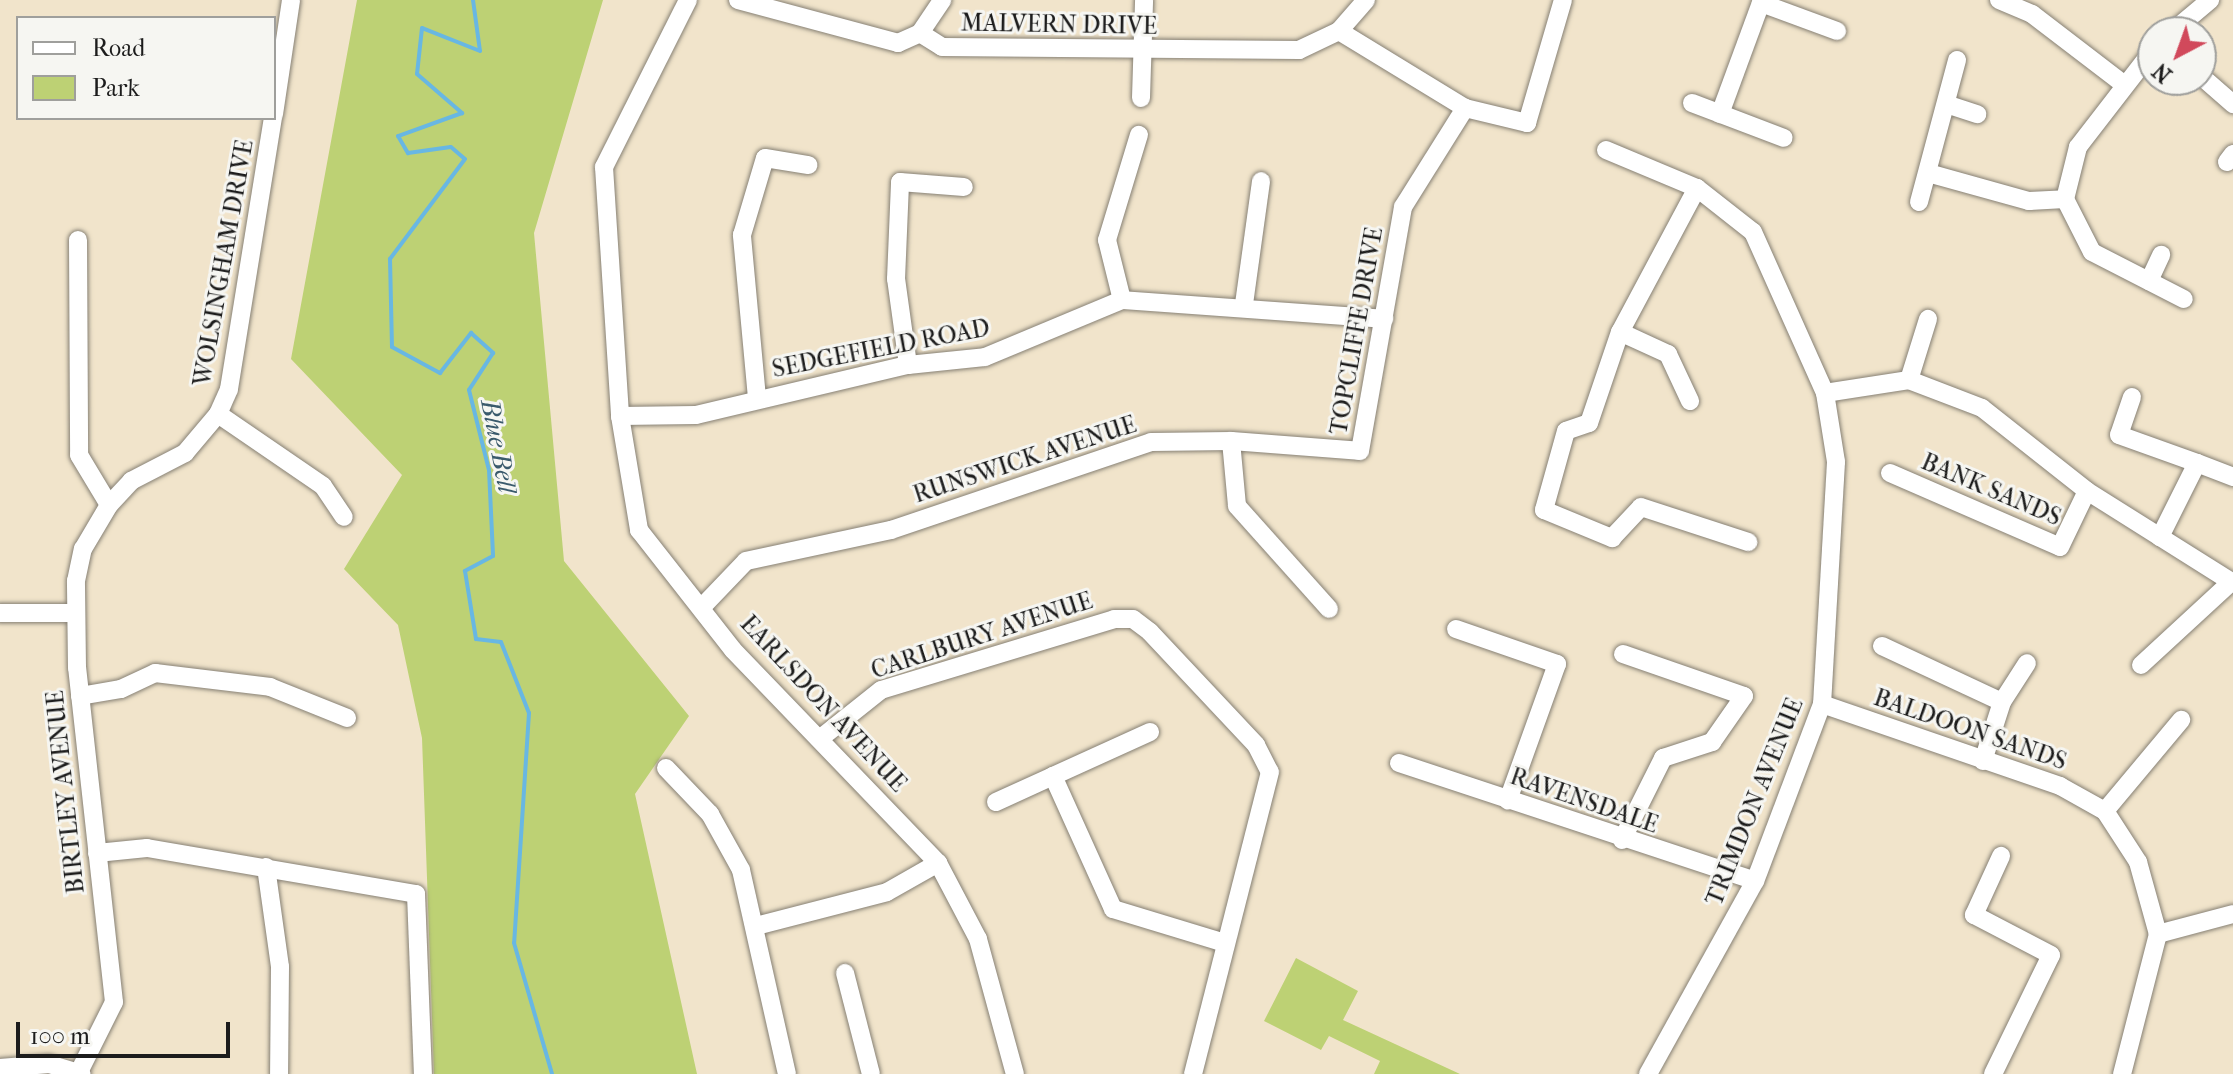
<!DOCTYPE html>
<html>
<head>
<meta charset="utf-8">
<style>
	body { margin:0 }
	#map { position:relative; width:2233px; height:1074px; overflow:hidden; background:#f1e4cb; font-family:"IM FELL French Canon",serif }
	div>[style] { position:absolute }
	.green>* { inset:0; background:#bdd174 }
	.stream>* { height:4px; margin:-2px; padding:0 2px; transform-origin:2px; border-radius:2px; background:#68b7e3 }
	.roads { filter:drop-shadow(0 0 2px #868074) drop-shadow(0 0 2px #868074) }
	.minor>* { height:18px; margin:-9px; padding:0 9px; transform-origin:9px; border-radius:9px; background:#fff }
	span { translate:-50% -50%; white-space:nowrap; text-align:center; line-height:1.15; -webkit-text-stroke:6px #f6f6f2; paint-order:stroke }
	.street-label { font-size:24px; color:#1c1c1c }
	.water-label { font-size:26px; color:#3a5a6c; font-style:italic }
	.legend { position:absolute; left:16px; top:16px; width:260px; height:104px; box-sizing:border-box; background:#f6f6f2; border:2px solid #9f9f9c; margin:0; padding:10px 14px; list-style:none; font-size:24px; color:#1c1c1c }
	.legend li { display:flex; align-items:center; gap:16px; height:40px }
	.legend b { width:40px; border:2px solid #9f9f9c }
	.north { position:absolute; left:2137px; top:16px; width:80px; height:80px; box-sizing:border-box; background:#f6f6f2; border:2px solid #9f9f9c; border-radius:50%; rotate:221deg; font-size:22px; font-weight:700; line-height:32px; text-align:center; color:#1c1c1c }
	.north::after { content:''; display:block; margin:auto; width:28px; height:36px; background:#d1495b; clip-path:polygon(50% 0,100% 100%,50% 72%,0 100%) }
	.scale { position:absolute; left:16px; top:1022px; width:214px; height:36px; box-sizing:border-box; border:4px solid #1c1c1c; border-top:0; padding-left:10px; font-size:24px; line-height:28px; white-space:nowrap; color:#1c1c1c; -webkit-text-stroke:6px #f6f6f2; paint-order:stroke }
</style>
</head>
<body>
<div id="map">
	<div class="green">
		<i style="clip-path:polygon(357px 0,603px 0,534px 233px,564px 561px,689px 716px,635px 794px,697px 1074px,434px 1074px,422px 738px,398px 625px,344px 569px,402px 475px,291px 359px)"></i>
		<i style="clip-path:polygon(1296px 958px,1358px 991px,1343px 1020px,1460px 1074px,1374px 1074px,1380px 1061px,1329px 1036px,1321px 1050px,1264px 1021px)"></i>
	</div>
	<div class="stream">
		<i style="left:473px;top:0;width:51px;rotate:82.2deg"></i>
		<i style="left:480px;top:51px;width:62px;rotate:-158.4deg"></i>
		<i style="left:422px;top:28px;width:46px;rotate:96.2deg"></i>
		<i style="left:417px;top:74px;width:60px;rotate:40.9deg"></i>
		<i style="left:462px;top:113px;width:68px;rotate:160.2deg"></i>
		<i style="left:398px;top:136px;width:20px;rotate:60deg"></i>
		<i style="left:408px;top:153px;width:43px;rotate:-7.9deg"></i>
		<i style="left:451px;top:147px;width:18px;rotate:41deg"></i>
		<i style="left:465px;top:159px;width:125px;rotate:126.9deg"></i>
		<i style="left:390px;top:259px;width:88px;rotate:88.7deg"></i>
		<i style="left:392px;top:347px;width:55px;rotate:28.4deg"></i>
		<i style="left:440px;top:373px;width:51px;rotate:-52.2deg"></i>
		<i style="left:471px;top:333px;width:30px;rotate:42deg"></i>
		<i style="left:493px;top:353px;width:44px;rotate:123deg"></i>
		<i style="left:469px;top:390px;width:82px;rotate:76deg"></i>
		<i style="left:489px;top:470px;width:86px;rotate:87.3deg"></i>
		<i style="left:493px;top:556px;width:32px;rotate:152deg"></i>
		<i style="left:465px;top:571px;width:69px;rotate:80.8deg"></i>
		<i style="left:476px;top:639px;width:25px;rotate:7deg"></i>
		<i style="left:501px;top:642px;width:76px;rotate:68.5deg"></i>
		<i style="left:529px;top:713px;width:230px;rotate:93.7deg"></i>
		<i style="left:514px;top:943px;width:136px;rotate:73.8deg"></i>
	</div>
	<div class="roads">
		<div class="minor">
			<i style="left:688px;top:0;width:187px;rotate:116.7deg"></i>
			<i style="left:604px;top:167px;width:250px;rotate:86.3deg"></i>
			<i style="left:620px;top:416px;width:116px;rotate:80.5deg"></i>
			<i style="left:639px;top:530px;width:152px;rotate:51.9deg"></i>
			<i style="left:733px;top:650px;width:296px;rotate:46.1deg"></i>
			<i style="left:938px;top:863px;width:86px;rotate:62.2deg"></i>
			<i style="left:978px;top:939px;width:140px;rotate:74.7deg"></i>
			<i style="left:738px;top:0;width:166px;rotate:15deg"></i>
			<i style="left:898px;top:43px;width:24px;rotate:-24deg"></i>
			<i style="left:1999px;top:0;width:36px;rotate:23deg"></i>
			<i style="left:2032px;top:14px;width:112px;rotate:37.4deg"></i>
			<i style="left:1761px;top:3px;width:81px;rotate:20.2deg"></i>
			<i style="left:1339px;top:31px;width:148px;rotate:31.4deg"></i>
			<i style="left:1465px;top:108px;width:64px;rotate:13.6deg"></i>
			<i style="left:1527px;top:123px;width:128px;rotate:-73.7deg"></i>
			<i style="left:2172px;top:32px;width:50px;rotate:-40.1deg"></i>
			<i style="left:920px;top:33px;width:26px;rotate:32deg"></i>
			<i style="left:942px;top:47px;width:357px;rotate:0.5deg"></i>
			<i style="left:1299px;top:50px;width:44px;rotate:-25.4deg"></i>
			<i style="left:1339px;top:31px;width:41px;rotate:-48.9deg"></i>
			<i style="left:920px;top:33px;width:40px;rotate:-56deg"></i>
			<i style="left:2153px;top:50px;width:123px;rotate:127.7deg"></i>
			<i style="left:2078px;top:147px;width:54px;rotate:104deg"></i>
			<i style="left:2065px;top:199px;width:59px;rotate:63deg"></i>
			<i style="left:2092px;top:252px;width:103px;rotate:27.1deg"></i>
			<i style="left:2201px;top:76px;width:43px;rotate:41.2deg"></i>
			<i style="left:1141px;top:98px;width:98px;rotate:-88.2deg"></i>
			<i style="left:1692px;top:103px;width:98px;rotate:20.8deg"></i>
			<i style="left:1946px;top:104px;width:33px;rotate:18deg"></i>
			<i style="left:274px;top:114px;width:115px;rotate:-81.5deg"></i>
			<i style="left:1720px;top:114px;width:121px;rotate:-69.8deg"></i>
			<i style="left:1606px;top:150px;width:99px;rotate:22.7deg"></i>
			<i style="left:1697px;top:188px;width:71px;rotate:38.2deg"></i>
			<i style="left:1753px;top:232px;width:176px;rotate:65.9deg"></i>
			<i style="left:1825px;top:393px;width:70px;rotate:80.9deg"></i>
			<i style="left:1836px;top:462px;width:242px;rotate:93.3deg"></i>
			<i style="left:1822px;top:704px;width:189px;rotate:110.7deg"></i>
			<i style="left:1755px;top:881px;width:221px;rotate:119deg"></i>
			<i style="left:2227px;top:162px;width:10px;rotate:-53deg"></i>
			<i style="left:1928px;top:173px;width:105px;rotate:15.5deg"></i>
			<i style="left:2029px;top:201px;width:36px;rotate:-3deg"></i>
			<i style="left:1697px;top:188px;width:163px;rotate:118.1deg"></i>
			<i style="left:1620px;top:332px;width:96px;rotate:108.8deg"></i>
			<i style="left:1589px;top:423px;width:24px;rotate:161deg"></i>
			<i style="left:1566px;top:431px;width:82px;rotate:105.6deg"></i>
			<i style="left:1544px;top:510px;width:74px;rotate:22.4deg"></i>
			<i style="left:1612px;top:538px;width:42px;rotate:-46.9deg"></i>
			<i style="left:1641px;top:507px;width:113px;rotate:18.1deg"></i>
			<i style="left:1919px;top:202px;width:147px;rotate:-75deg"></i>
			<i style="left:78px;top:240px;width:215px;rotate:89.7deg"></i>
			<i style="left:79px;top:455px;width:58px;rotate:59deg"></i>
			<i style="left:2149px;top:281px;width:29px;rotate:-65deg"></i>
			<i style="left:1122px;top:300px;width:62px;rotate:-104deg"></i>
			<i style="left:1107px;top:240px;width:110px;rotate:-73.1deg"></i>
			<i style="left:1244px;top:304px;width:124px;rotate:-82.1deg"></i>
			<i style="left:1620px;top:332px;width:53px;rotate:24.6deg"></i>
			<i style="left:1668px;top:354px;width:52px;rotate:64.9deg"></i>
			<i style="left:908px;top:365px;width:87px;rotate:-97.9deg"></i>
			<i style="left:896px;top:279px;width:97px;rotate:-87.6deg"></i>
			<i style="left:900px;top:182px;width:64px;rotate:4.5deg"></i>
			<i style="left:1909px;top:380px;width:64px;rotate:-72.7deg"></i>
			<i style="left:1825px;top:393px;width:85px;rotate:-8.8deg"></i>
			<i style="left:1909px;top:380px;width:78px;rotate:21deg"></i>
			<i style="left:1982px;top:408px;width:134px;rotate:38.3deg"></i>
			<i style="left:2087px;top:491px;width:173px;rotate:32.2deg"></i>
			<i style="left:2132px;top:397px;width:40px;rotate:108.9deg"></i>
			<i style="left:2119px;top:435px;width:83px;rotate:19.7deg"></i>
			<i style="left:2197px;top:463px;width:83px;rotate:116.6deg"></i>
			<i style="left:757px;top:398px;width:164px;rotate:-95.3deg"></i>
			<i style="left:742px;top:235px;width:80px;rotate:-73.4deg"></i>
			<i style="left:765px;top:158px;width:44px;rotate:9.2deg"></i>
			<i style="left:218px;top:414px;width:127px;rotate:34.4deg"></i>
			<i style="left:323px;top:486px;width:37px;rotate:56deg"></i>
			<i style="left:620px;top:416px;width:76px;rotate:-0.8deg"></i>
			<i style="left:696px;top:415px;width:218px;rotate:-13.3deg"></i>
			<i style="left:908px;top:365px;width:77px;rotate:-5.9deg"></i>
			<i style="left:985px;top:357px;width:148px;rotate:-22.6deg"></i>
			<i style="left:1122px;top:300px;width:263px;rotate:4.1deg"></i>
			<i style="left:1231px;top:441px;width:129px;rotate:4.4deg"></i>
			<i style="left:1360px;top:451px;width:248px;rotate:-80deg"></i>
			<i style="left:1403px;top:207px;width:117px;rotate:-57.9deg"></i>
			<i style="left:2197px;top:463px;width:39px;rotate:21deg"></i>
			<i style="left:1890px;top:473px;width:185px;rotate:23.5deg"></i>
			<i style="left:2060px;top:547px;width:62px;rotate:-64.3deg"></i>
			<i style="left:703px;top:606px;width:62px;rotate:-46.3deg"></i>
			<i style="left:746px;top:561px;width:148px;rotate:-12.1deg"></i>
			<i style="left:891px;top:530px;width:274px;rotate:-18.7deg"></i>
			<i style="left:1151px;top:442px;width:80px;rotate:-0.7deg"></i>
			<i style="left:1231px;top:441px;width:65px;rotate:84.7deg"></i>
			<i style="left:1237px;top:506px;width:138px;rotate:48.2deg"></i>
			<i style="left:0;top:613px;width:74px"></i>
			<i style="left:1456px;top:629px;width:107px;rotate:19.1deg"></i>
			<i style="left:1557px;top:664px;width:145px;rotate:109.8deg"></i>
			<i style="left:1882px;top:646px;width:132px;rotate:25deg"></i>
			<i style="left:2002px;top:702px;width:62px;rotate:107.9deg"></i>
			<i style="left:2141px;top:665px;width:122px;rotate:-42.7deg"></i>
			<i style="left:80px;top:696px;width:42px;rotate:-9.7deg"></i>
			<i style="left:121px;top:689px;width:38px;rotate:-25deg"></i>
			<i style="left:155px;top:673px;width:116px;rotate:6.9deg"></i>
			<i style="left:270px;top:687px;width:83px;rotate:21.9deg"></i>
			<i style="left:2002px;top:702px;width:46px;rotate:-57.3deg"></i>
			<i style="left:1822px;top:704px;width:252px;rotate:19deg"></i>
			<i style="left:2060px;top:786px;width:51px;rotate:29.1deg"></i>
			<i style="left:2105px;top:811px;width:61px;rotate:57.1deg"></i>
			<i style="left:2138px;top:862px;width:75px;rotate:74.5deg"></i>
			<i style="left:2158px;top:934px;width:145px;rotate:104.4deg"></i>
			<i style="left:1150px;top:732px;width:107px;rotate:155.6deg"></i>
			<i style="left:1053px;top:776px;width:146px;rotate:65.7deg"></i>
			<i style="left:1113px;top:909px;width:117px;rotate:16.9deg"></i>
			<i style="left:822px;top:737px;width:75px;rotate:-38.5deg"></i>
			<i style="left:881px;top:690px;width:244px;rotate:-16.9deg"></i>
			<i style="left:1114px;top:619px;width:19px"></i>
			<i style="left:1133px;top:619px;width:21px;rotate:37deg"></i>
			<i style="left:1150px;top:632px;width:155px;rotate:46.8deg"></i>
			<i style="left:1256px;top:745px;width:30px;rotate:63deg"></i>
			<i style="left:1270px;top:772px;width:312px;rotate:104.3deg"></i>
			<i style="left:1399px;top:763px;width:375px;rotate:18.3deg"></i>
			<i style="left:666px;top:768px;width:64px;rotate:46.3deg"></i>
			<i style="left:710px;top:814px;width:64px;rotate:61deg"></i>
			<i style="left:741px;top:870px;width:209px;rotate:77.3deg"></i>
			<i style="left:996px;top:802px;width:63px;rotate:-24.5deg"></i>
			<i style="left:2105px;top:811px;width:119px;rotate:-50.1deg"></i>
			<i style="left:1622px;top:840px;width:92px;rotate:-63.4deg"></i>
			<i style="left:1663px;top:758px;width:52px;rotate:-18.1deg"></i>
			<i style="left:1712px;top:742px;width:56px;rotate:-55.2deg"></i>
			<i style="left:1744px;top:696px;width:128px;rotate:-160.9deg"></i>
			<i style="left:97px;top:853px;width:50px;rotate:-5.7deg"></i>
			<i style="left:147px;top:848px;width:273px;rotate:9.7deg"></i>
			<i style="left:416px;top:894px;width:180px;rotate:87.8deg"></i>
			<i style="left:266px;top:867px;width:101px;rotate:82deg"></i>
			<i style="left:280px;top:967px;width:107px;rotate:90.5deg"></i>
			<i style="left:756px;top:926px;width:135px;rotate:-14.5deg"></i>
			<i style="left:887px;top:892px;width:59px;rotate:-29.6deg"></i>
			<i style="left:2158px;top:934px;width:78px;rotate:-14.9deg"></i>
			<i style="left:845px;top:973px;width:104px;rotate:75.6deg"></i>
			<i style="left:0;top:1068px;width:49px;rotate:-4.7deg"></i>
			<i style="left:49px;top:1064px;width:34px;rotate:17deg"></i>
			<i style="left:79px;top:1072px;width:78px;rotate:-63.4deg"></i>
			<i style="left:114px;top:1002px;width:336px;rotate:-96.3deg"></i>
			<i style="left:77px;top:668px;width:87px;rotate:-90.7deg"></i>
			<i style="left:76px;top:581px;width:33px;rotate:-78deg"></i>
			<i style="left:83px;top:549px;width:51px;rotate:-59.4deg"></i>
			<i style="left:109px;top:505px;width:33px;rotate:-47deg"></i>
			<i style="left:131px;top:481px;width:61px;rotate:-27.4deg"></i>
			<i style="left:185px;top:453px;width:51px;rotate:-49.8deg"></i>
			<i style="left:218px;top:414px;width:27px;rotate:-66deg"></i>
			<i style="left:229px;top:389px;width:275px;rotate:-80.8deg"></i>
			<i style="left:1993px;top:1074px;width:132px;rotate:-64deg"></i>
			<i style="left:2051px;top:955px;width:87px;rotate:-152.5deg"></i>
			<i style="left:1974px;top:915px;width:65px;rotate:-65.4deg"></i>
		</div>
	</div>
	<div class="street-label">
		<span style="left:1059px;top:25px;rotate:1deg">MALVERN DRIVE</span>
		<span style="left:224px;top:263px;rotate:-80deg">WOLSINGHAM DRIVE</span>
		<span style="left:1357px;top:331px;rotate:-80deg">TOPCLIFFE DRIVE</span>
		<span style="left:881px;top:349px;rotate:-11deg">SEDGEFIELD ROAD</span>
		<span style="left:1025px;top:460px;rotate:-18deg">RUNSWICK AVENUE</span>
		<span style="left:1991px;top:490px;rotate:23deg">BANK SANDS</span>
		<span style="left:982px;top:636px;rotate:-18deg">CARLBURY AVENUE</span>
		<span style="left:823px;top:704px;rotate:47deg">EARLSDON AVENUE</span>
		<span style="left:1970px;top:730px;rotate:19deg">BALDOON SANDS</span>
		<span style="left:66px;top:792px;rotate:-96deg">BIRTLEY AVENUE</span>
		<span style="left:1584px;top:801px;rotate:19deg">RAVENSDALE</span>
		<span style="left:1755px;top:802px;rotate:-68deg">TRIMDON AVENUE</span>
	</div>
	<div class="water-label">
		<span style="left:498px;top:446px;rotate:79deg">Blue Bell</span>
	</div>
	<ul class="legend">
	<li><b style="height:10px;background:#fff"></b>Road</li>
	<li><b style="height:22px;background:#bdd174"></b>Park</li>
	</ul>
	<div class="north">N</div>
	<div class="scale">100 m</div>
</div>
</body>
</html>
